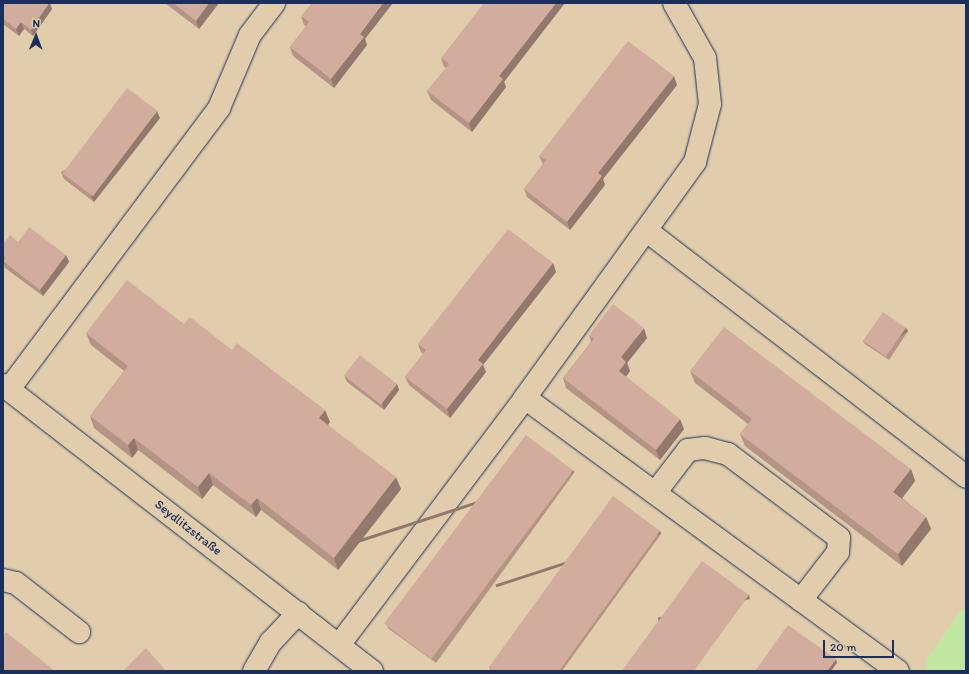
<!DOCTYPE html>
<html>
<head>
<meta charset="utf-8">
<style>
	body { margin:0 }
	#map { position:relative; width:969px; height:674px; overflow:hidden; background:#e1cdab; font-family:Itim,sans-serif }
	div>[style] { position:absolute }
	.green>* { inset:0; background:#c0e7a2 }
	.roads { filter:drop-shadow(0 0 1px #1b2f5e) drop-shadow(0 0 1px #1b2f5e) }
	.minor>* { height:22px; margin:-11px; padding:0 11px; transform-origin:11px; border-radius:11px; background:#e1cdab }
	.wall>* { inset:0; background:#b59486 }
	.shaded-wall>* { inset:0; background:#93786d; transform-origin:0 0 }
	.building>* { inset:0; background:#d2ac9c; transform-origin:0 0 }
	span { translate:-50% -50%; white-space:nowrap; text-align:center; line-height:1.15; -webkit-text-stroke:4px #e1cdab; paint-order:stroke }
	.street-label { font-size:13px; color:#1b2f5e }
	.frame { position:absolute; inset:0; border:4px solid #1b2f5e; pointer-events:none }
	.north { position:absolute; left:16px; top:16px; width:40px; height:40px; -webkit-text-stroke:3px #e1cdab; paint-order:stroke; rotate:1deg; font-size:11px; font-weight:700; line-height:16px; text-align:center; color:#1b2f5e }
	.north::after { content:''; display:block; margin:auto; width:14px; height:18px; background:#1b2f5e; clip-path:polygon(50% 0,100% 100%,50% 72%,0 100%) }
	.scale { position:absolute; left:823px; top:640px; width:71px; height:18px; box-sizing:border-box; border:2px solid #1b2f5e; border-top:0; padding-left:5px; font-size:12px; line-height:14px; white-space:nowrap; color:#1b2f5e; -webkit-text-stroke:3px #e1cdab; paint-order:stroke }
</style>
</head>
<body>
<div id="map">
	<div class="green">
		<i style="clip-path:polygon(962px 609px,966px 612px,966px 671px,926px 671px,927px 659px)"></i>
	</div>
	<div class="roads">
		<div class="minor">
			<i style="left:674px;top:3px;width:63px;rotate:60.6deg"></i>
			<i style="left:705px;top:58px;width:46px;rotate:83.8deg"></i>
			<i style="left:710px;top:104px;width:60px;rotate:104.5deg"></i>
			<i style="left:695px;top:162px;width:291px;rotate:125.8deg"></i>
			<i style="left:525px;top:398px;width:462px;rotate:36.2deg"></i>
			<i style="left:647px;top:231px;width:403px;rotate:37.6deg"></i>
			<i style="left:3px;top:385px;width:467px;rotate:37.8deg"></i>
			<i style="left:9px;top:389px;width:351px;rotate:-53.2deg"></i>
			<i style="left:219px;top:108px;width:79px;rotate:-67deg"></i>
			<i style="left:250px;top:35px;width:40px;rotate:-53deg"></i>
			<i style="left:655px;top:493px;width:54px;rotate:-52.5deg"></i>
			<i style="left:688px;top:450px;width:17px;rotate:-7deg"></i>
			<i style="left:705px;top:448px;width:24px;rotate:15deg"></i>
			<i style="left:728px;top:454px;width:139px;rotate:37.1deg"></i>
			<i style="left:839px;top:538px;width:14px;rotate:94deg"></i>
			<i style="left:838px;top:552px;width:61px;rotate:127.6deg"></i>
			<i style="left:3px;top:580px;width:13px;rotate:13deg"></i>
			<i style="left:16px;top:583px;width:80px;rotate:37.9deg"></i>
			<i style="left:339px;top:645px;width:309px;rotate:-53deg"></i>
			<i style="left:254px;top:671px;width:34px;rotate:-60deg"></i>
			<i style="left:271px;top:642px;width:40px;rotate:-47deg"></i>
		</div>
	</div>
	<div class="wall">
		<i style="clip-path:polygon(3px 3px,52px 9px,33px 36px,24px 29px,19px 36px,3px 24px)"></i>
		<i style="clip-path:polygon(165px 3px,219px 3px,199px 29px)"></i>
		<i style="clip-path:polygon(301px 16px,365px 39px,367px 45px,334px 88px,293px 56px,290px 47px,306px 26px,304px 25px)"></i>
		<i style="clip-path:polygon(441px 58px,504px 82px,506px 87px,472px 132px,431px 100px,427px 91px,446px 68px,444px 67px)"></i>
		<i style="clip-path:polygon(677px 85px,603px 179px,605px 185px,570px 230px,527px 197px,524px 189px,543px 164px,539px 156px)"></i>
		<i style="clip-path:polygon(160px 118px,94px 202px,64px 179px,61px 172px)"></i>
		<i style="clip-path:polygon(18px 242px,66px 255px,69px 262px,43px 296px,5px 268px,3px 261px,3px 244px)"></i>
		<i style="clip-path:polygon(553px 263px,556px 272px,483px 365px,486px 372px,450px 418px,409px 385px,405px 377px,423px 354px,421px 352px,418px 344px)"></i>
		<i style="clip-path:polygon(184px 324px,232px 350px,330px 422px,328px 425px,401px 489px,338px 570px,261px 510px,256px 517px,213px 485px,202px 499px,138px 450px,132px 458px,94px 428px,90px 416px,124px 371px,91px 345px,86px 333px)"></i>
		<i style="clip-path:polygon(906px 328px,908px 331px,889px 360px,865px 344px,863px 341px)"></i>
		<i style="clip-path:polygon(589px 335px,647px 338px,627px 363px,630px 371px,626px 377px,684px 429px,660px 460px,566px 388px,563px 378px,591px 342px)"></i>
		<i style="clip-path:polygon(690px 371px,911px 469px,915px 481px,902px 498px,926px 517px,931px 529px,902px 566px,745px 446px,740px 434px,748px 424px,695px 383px)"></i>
		<i style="clip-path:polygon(344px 375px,397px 384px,399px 390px,384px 410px,347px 382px)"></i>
		<i style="clip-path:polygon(573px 470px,574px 473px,436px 663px,389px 629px,387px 626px)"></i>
		<i style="clip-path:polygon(660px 531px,661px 534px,562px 671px,491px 671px,489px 667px)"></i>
	</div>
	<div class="shaded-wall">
		<i style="clip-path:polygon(49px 3px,50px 3px,52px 9px,33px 36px,31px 30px)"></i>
		<i style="clip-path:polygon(209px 3px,219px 3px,199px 29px,196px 21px)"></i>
		<i style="clip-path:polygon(383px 3px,393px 3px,365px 39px,367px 45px,334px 88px,331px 79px,360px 34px)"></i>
		<i style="clip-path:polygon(556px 3px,565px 3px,504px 82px,506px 87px,472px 132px,469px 123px,499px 76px)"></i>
		<i style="clip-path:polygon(21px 22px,24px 29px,19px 36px,16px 29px)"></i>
		<i style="clip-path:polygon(674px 76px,677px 85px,603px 179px,605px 185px,570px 230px,567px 222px,598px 173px)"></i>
		<i style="clip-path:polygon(157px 111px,160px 118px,94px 202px,91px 196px)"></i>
		<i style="clip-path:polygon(66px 255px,69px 262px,43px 296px,40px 290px)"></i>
		<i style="clip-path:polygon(553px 263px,556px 272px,483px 365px,486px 372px,450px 418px,447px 409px,478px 360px)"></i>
		<i style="clip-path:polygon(644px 328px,647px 338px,627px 363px,630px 371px,622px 381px,619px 371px,621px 357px)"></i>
		<i style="left:906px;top:328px;width:4px;height:35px;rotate:56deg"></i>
		<i style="clip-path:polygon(397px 384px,399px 390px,384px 410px,382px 403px)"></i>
		<i style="clip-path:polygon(325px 410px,330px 422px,324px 430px,319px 418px)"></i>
		<i style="clip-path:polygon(680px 419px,684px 429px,660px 460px,656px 450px)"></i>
		<i style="clip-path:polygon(134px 438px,138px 450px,132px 458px,128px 445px)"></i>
		<i style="clip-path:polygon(911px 469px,915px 481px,898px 504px,893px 492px)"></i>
		<i style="left:573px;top:470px;width:3px;height:235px;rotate:72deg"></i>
		<i style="clip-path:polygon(209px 473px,213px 485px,202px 499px,198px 487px)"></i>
		<i style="clip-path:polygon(396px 477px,401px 489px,338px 570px,334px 558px)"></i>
		<i style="clip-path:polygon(257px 498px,261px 510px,256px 517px,251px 505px)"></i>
		<i style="clip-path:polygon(926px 517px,931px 529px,902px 566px,898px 554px)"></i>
		<i style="left:660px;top:531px;width:3px;height:173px;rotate:72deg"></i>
		<i style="left:749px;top:595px;width:4px;height:94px;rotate:76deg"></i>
		<i style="clip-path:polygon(836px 659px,837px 663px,831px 671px,827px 671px)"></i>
	</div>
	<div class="building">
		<i style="clip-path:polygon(3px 3px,49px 3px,31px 30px,21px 22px,16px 29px,3px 19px)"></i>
		<i style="clip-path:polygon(173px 3px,209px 3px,196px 21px)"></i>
		<i style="clip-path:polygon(312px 3px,383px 3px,360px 34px,364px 37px,331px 79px,290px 47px,309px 22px,301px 16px)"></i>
		<i style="clip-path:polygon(484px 3px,556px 3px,499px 76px,503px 79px,469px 123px,427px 91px,449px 64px,441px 58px)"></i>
		<i style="clip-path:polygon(628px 41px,674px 76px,598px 173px,602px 176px,567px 222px,524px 189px,546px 160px,539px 156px)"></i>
		<i style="left:127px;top:88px;width:38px;height:107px;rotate:37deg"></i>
		<i style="clip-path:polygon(29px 227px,66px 255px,40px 290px,3px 261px,6px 258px,3px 256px,3px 244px,10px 235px,18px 242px)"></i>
		<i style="clip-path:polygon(508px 229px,553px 263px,478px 360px,483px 364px,447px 409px,405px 377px,426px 350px,418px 344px)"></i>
		<i style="clip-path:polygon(127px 280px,184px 324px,190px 317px,232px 350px,237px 343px,325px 410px,319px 418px,396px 477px,334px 558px,257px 498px,251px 505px,209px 473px,198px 487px,134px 438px,128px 445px,90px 416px,128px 366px,86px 333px)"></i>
		<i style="clip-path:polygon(613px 304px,644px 328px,621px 357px,626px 362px,619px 371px,680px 419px,656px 450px,563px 378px,594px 339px,589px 335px)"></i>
		<i style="left:883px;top:312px;width:28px;height:35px;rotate:35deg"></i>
		<i style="clip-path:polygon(724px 327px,911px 469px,893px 492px,926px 517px,898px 554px,740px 434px,752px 419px,690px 371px)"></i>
		<i style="left:360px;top:355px;width:47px;height:26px;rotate:38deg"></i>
		<i style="left:526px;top:435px;width:59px;height:236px;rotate:37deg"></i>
		<i style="clip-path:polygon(613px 496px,660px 531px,559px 671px,494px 671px,489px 667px)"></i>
		<i style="clip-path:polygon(702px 561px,749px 595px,694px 671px,622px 671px)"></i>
		<i style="clip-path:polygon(788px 625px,836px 659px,827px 671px,755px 671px)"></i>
		<i style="clip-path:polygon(6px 632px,55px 671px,3px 671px,3px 636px)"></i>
		<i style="clip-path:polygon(146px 648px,166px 671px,123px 671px)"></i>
	</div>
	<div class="street-label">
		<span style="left:188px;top:528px;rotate:38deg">Seydlitzstraße</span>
	</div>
	<div class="frame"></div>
	<div class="north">N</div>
	<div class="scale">20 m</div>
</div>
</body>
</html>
